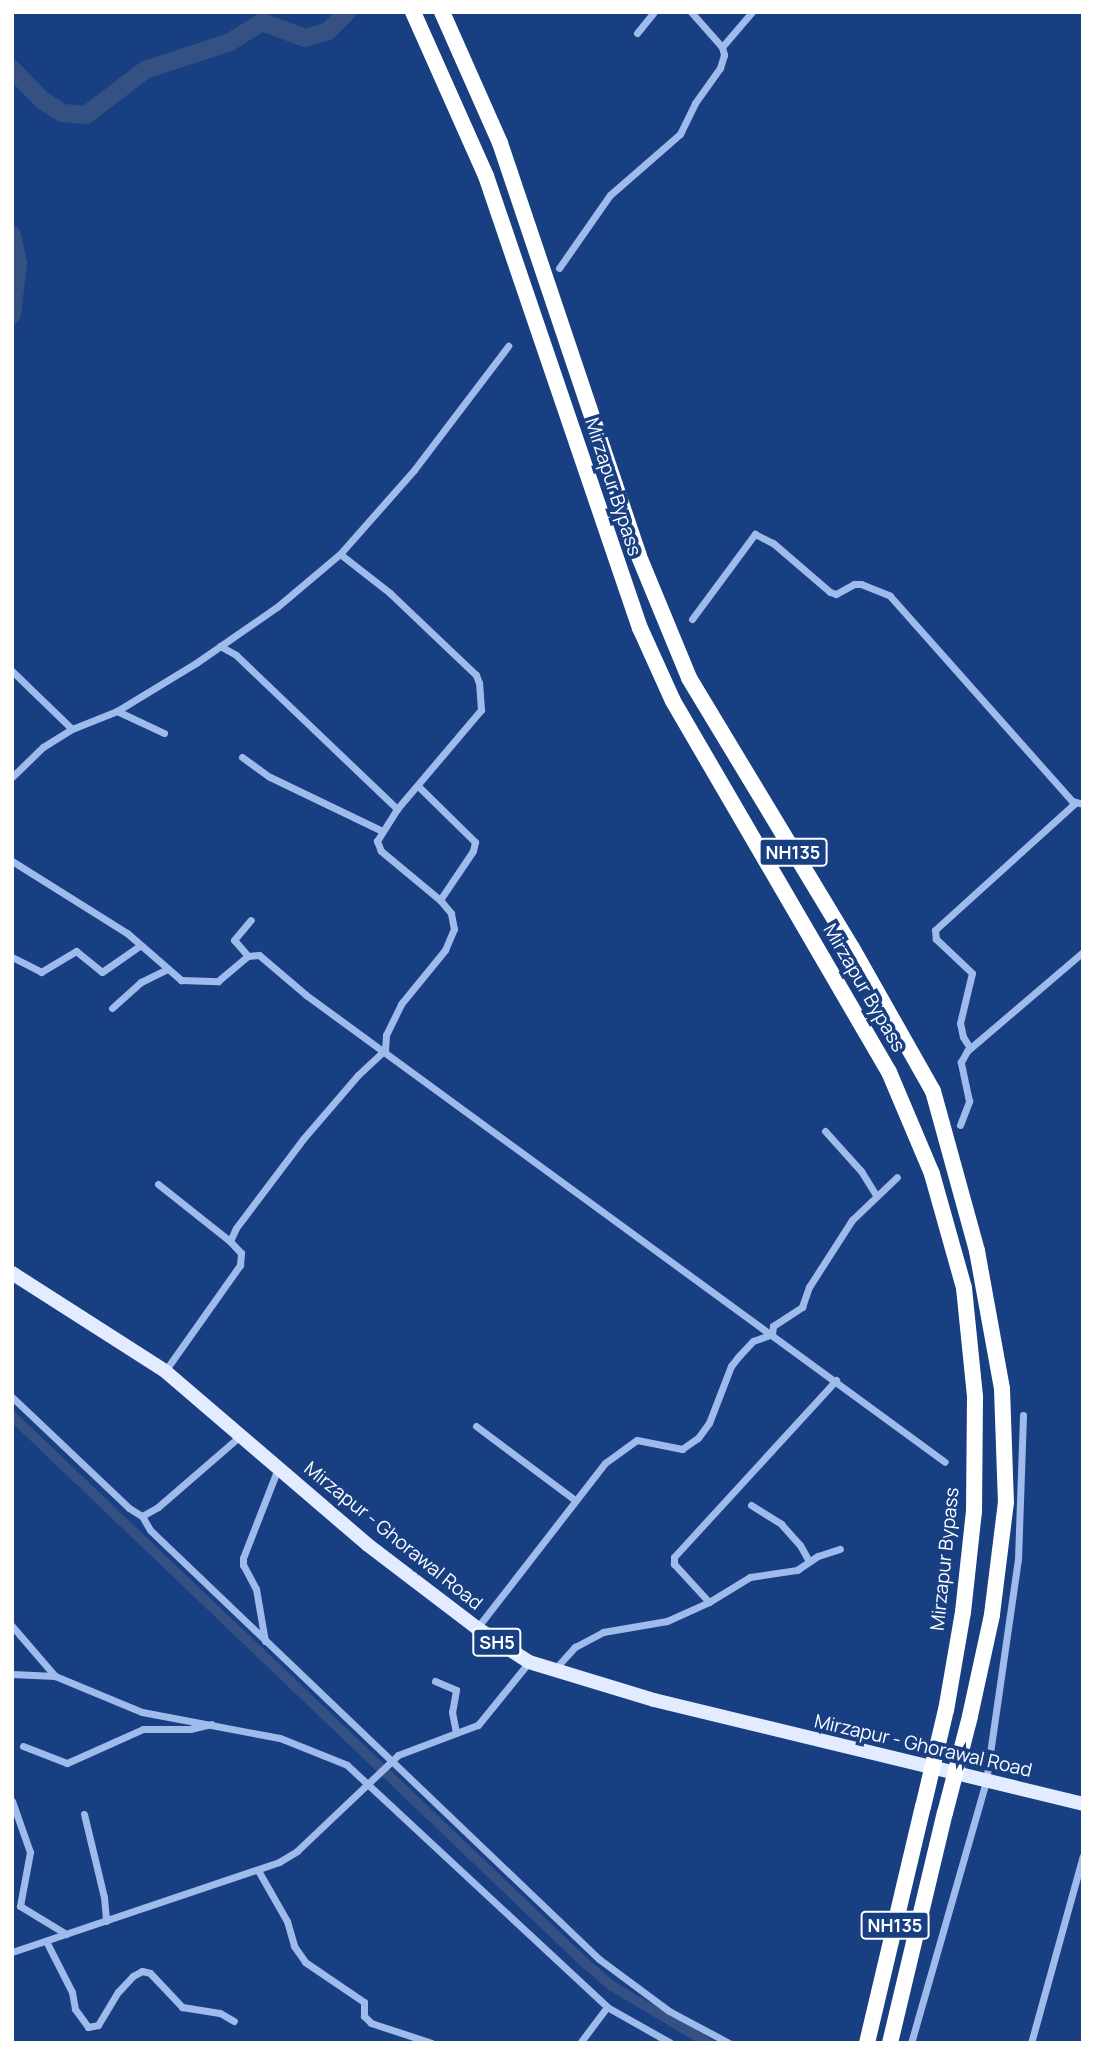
<!DOCTYPE html>
<html>
<head>
<meta charset="utf-8">
<style>
	body { margin:0 }
	#map { position:relative; width:1095px; height:2055px; overflow:hidden; background:#193f83; font-family:Manrope,sans-serif }
	div>[style] { position:absolute }
	.canal>* { height:10px; margin:-5px; padding:0 5px; transform-origin:5px; border-radius:5px; background:#355184 }
	.river>* { height:18px; margin:-9px; padding:0 9px; transform-origin:9px; border-radius:9px; background:#355184 }
	.street>* { height:7px; margin:-3.5px; padding:0 3.5px; transform-origin:3.5px; border-radius:3.5px; background:#9ebbeb }
	.primary>* { height:14px; margin:-7px; padding:0 7px; transform-origin:7px; border-radius:7px; background:#e2ebff }
	.highway>* { height:16px; margin:-8px; padding:0 8px; transform-origin:8px; border-radius:8px; background:#fff }
	.highway-bridge>* { height:16px; margin:-8px; padding:0 8px; transform-origin:8px; border-radius:8px; background:#fff }
	span { translate:-50% -50%; white-space:nowrap; text-align:center; line-height:1.15; -webkit-text-stroke:7px #193f83; paint-order:stroke }
	.shield-label span { padding:2px 5px; background:#193f83; border:2px solid; border-radius:5px; -webkit-text-stroke-width:0 }
	.shield-label { font-size:18px; color:#fff; font-weight:700 }
	.street-label { font-size:19px; color:#fff }
	.frame { position:absolute; inset:0; border:14px solid #fff; pointer-events:none }
</style>
</head>
<body>
<div id="map">
	<div class="canal">
		<i style="left:12px;top:1416px;width:789px;rotate:43.67deg"></i>
		<i style="left:583px;top:1961px;width:38px;rotate:41deg"></i>
		<i style="left:612px;top:1986px;width:112px;rotate:30.7deg"></i>
	</div>
	<div class="river">
		<i style="left:12px;top:69px;width:43px;rotate:45.9deg"></i>
		<i style="left:42px;top:100px;width:25px;rotate:32deg"></i>
		<i style="left:63px;top:113px;width:23px;rotate:5deg"></i>
		<i style="left:86px;top:115px;width:74px;rotate:-37.3deg"></i>
		<i style="left:145px;top:70px;width:89px;rotate:-18.2deg"></i>
		<i style="left:230px;top:42px;width:38px;rotate:-32deg"></i>
		<i style="left:262px;top:22px;width:46px;rotate:20.4deg"></i>
		<i style="left:305px;top:38px;width:24px;rotate:-17deg"></i>
		<i style="left:328px;top:31px;width:27px;rotate:-45deg"></i>
		<i style="left:12px;top:235px;width:29px;rotate:78deg"></i>
		<i style="left:18px;top:263px;width:52px;rotate:96.6deg"></i>
	</div>
	<div class="street">
		<i style="left:637px;top:33px;width:27px;rotate:-51deg"></i>
		<i style="left:722px;top:47px;width:46px;rotate:-49.4deg"></i>
		<i style="left:559px;top:268px;width:89px;rotate:-55.1deg"></i>
		<i style="left:610px;top:195px;width:93px;rotate:-41.1deg"></i>
		<i style="left:680px;top:134px;width:34px;rotate:-64deg"></i>
		<i style="left:695px;top:103px;width:43px;rotate:-54.5deg"></i>
		<i style="left:720px;top:68px;width:14px;rotate:-73deg"></i>
		<i style="left:724px;top:55px;width:8px;rotate:-104deg"></i>
		<i style="left:722px;top:47px;width:47px;rotate:-131.5deg"></i>
		<i style="left:692px;top:619px;width:106px;rotate:-53.5deg"></i>
		<i style="left:755px;top:534px;width:20px;rotate:27deg"></i>
		<i style="left:773px;top:543px;width:75px;rotate:40.7deg"></i>
		<i style="left:830px;top:592px;width:6px;rotate:18deg"></i>
		<i style="left:836px;top:594px;width:21px;rotate:-29deg"></i>
		<i style="left:854px;top:584px;width:7px"></i>
		<i style="left:861px;top:584px;width:31px;rotate:22deg"></i>
		<i style="left:890px;top:596px;width:274px;rotate:48.4deg"></i>
		<i style="left:1072px;top:801px;width:11px;rotate:15deg"></i>
		<i style="left:220px;top:646px;width:18px;rotate:29deg"></i>
		<i style="left:236px;top:655px;width:223px;rotate:43.7deg"></i>
		<i style="left:12px;top:671px;width:83px;rotate:44deg"></i>
		<i style="left:117px;top:711px;width:52px;rotate:25.1deg"></i>
		<i style="left:242px;top:757px;width:34px;rotate:36deg"></i>
		<i style="left:270px;top:777px;width:124px;rotate:25.7deg"></i>
		<i style="left:12px;top:777px;width:43px;rotate:-44.1deg"></i>
		<i style="left:43px;top:747px;width:34px;rotate:-32deg"></i>
		<i style="left:72px;top:729px;width:48px;rotate:-21.8deg"></i>
		<i style="left:117px;top:711px;width:92px;rotate:-31.3deg"></i>
		<i style="left:196px;top:663px;width:98px;rotate:-34.7deg"></i>
		<i style="left:277px;top:607px;width:82px;rotate:-40.1deg"></i>
		<i style="left:340px;top:554px;width:112px;rotate:-48.6deg"></i>
		<i style="left:414px;top:470px;width:156px;rotate:-52.8deg"></i>
		<i style="left:418px;top:786px;width:80px;rotate:44.5deg"></i>
		<i style="left:475px;top:842px;width:9px;rotate:103deg"></i>
		<i style="left:473px;top:851px;width:59px;rotate:124deg"></i>
		<i style="left:12px;top:861px;width:136px;rotate:32.1deg"></i>
		<i style="left:127px;top:933px;width:72px;rotate:41deg"></i>
		<i style="left:181px;top:980px;width:37px;rotate:2deg"></i>
		<i style="left:218px;top:981px;width:39px;rotate:-40deg"></i>
		<i style="left:248px;top:956px;width:11px;rotate:-5deg"></i>
		<i style="left:259px;top:955px;width:62px;rotate:40.4deg"></i>
		<i style="left:306px;top:995px;width:791px;rotate:36.16deg"></i>
		<i style="left:248px;top:956px;width:21px;rotate:-131deg"></i>
		<i style="left:234px;top:940px;width:26px;rotate:-50deg"></i>
		<i style="left:12px;top:957px;width:33px;rotate:27deg"></i>
		<i style="left:41px;top:972px;width:41px;rotate:-31deg"></i>
		<i style="left:76px;top:951px;width:33px;rotate:39deg"></i>
		<i style="left:102px;top:972px;width:47px;rotate:-34.7deg"></i>
		<i style="left:112px;top:1008px;width:39px;rotate:-42deg"></i>
		<i style="left:141px;top:982px;width:28px;rotate:-26deg"></i>
		<i style="left:970px;top:1048px;width:13px;rotate:-122deg"></i>
		<i style="left:963px;top:1037px;width:14px;rotate:-102deg"></i>
		<i style="left:960px;top:1023px;width:51px;rotate:-76.5deg"></i>
		<i style="left:972px;top:973px;width:50px;rotate:-136.6deg"></i>
		<i style="left:936px;top:939px;width:9px;rotate:-96deg"></i>
		<i style="left:935px;top:930px;width:189px;rotate:-42.2deg"></i>
		<i style="left:960px;top:1125px;width:26px;rotate:-69deg"></i>
		<i style="left:969px;top:1101px;width:40px;rotate:-102deg"></i>
		<i style="left:961px;top:1062px;width:13px;rotate:-61deg"></i>
		<i style="left:967px;top:1051px;width:153px;rotate:-40.5deg"></i>
		<i style="left:825px;top:1131px;width:54px;rotate:48deg"></i>
		<i style="left:861px;top:1171px;width:28px;rotate:58deg"></i>
		<i style="left:158px;top:1184px;width:92px;rotate:38.4deg"></i>
		<i style="left:165px;top:1371px;width:130px;rotate:-54.7deg"></i>
		<i style="left:240px;top:1265px;width:12px;rotate:-85deg"></i>
		<i style="left:241px;top:1253px;width:16px;rotate:-133deg"></i>
		<i style="left:230px;top:1241px;width:14px;rotate:-65deg"></i>
		<i style="left:236px;top:1228px;width:111px;rotate:-53deg"></i>
		<i style="left:303px;top:1139px;width:84px;rotate:-49.3deg"></i>
		<i style="left:358px;top:1075px;width:37px;rotate:-43deg"></i>
		<i style="left:385px;top:1050px;width:15px;rotate:-86deg"></i>
		<i style="left:386px;top:1035px;width:34px;rotate:-64deg"></i>
		<i style="left:401px;top:1004px;width:70px;rotate:-50.8deg"></i>
		<i style="left:445px;top:950px;width:23px;rotate:-67deg"></i>
		<i style="left:454px;top:929px;width:16px;rotate:-101deg"></i>
		<i style="left:451px;top:913px;width:17px;rotate:-130deg"></i>
		<i style="left:440px;top:900px;width:77px;rotate:-140.3deg"></i>
		<i style="left:381px;top:851px;width:11px;rotate:-112deg"></i>
		<i style="left:377px;top:841px;width:38px;rotate:-58deg"></i>
		<i style="left:397px;top:809px;width:130px;rotate:-49.7deg"></i>
		<i style="left:481px;top:710px;width:27px;rotate:-94deg"></i>
		<i style="left:479px;top:683px;width:9px;rotate:-111deg"></i>
		<i style="left:476px;top:675px;width:119px;rotate:-136.4deg"></i>
		<i style="left:390px;top:593px;width:63px;rotate:-142deg"></i>
		<i style="left:12px;top:1397px;width:161px;rotate:43.5deg"></i>
		<i style="left:129px;top:1508px;width:15px;rotate:32deg"></i>
		<i style="left:142px;top:1516px;width:18px;rotate:-29deg"></i>
		<i style="left:158px;top:1507px;width:108px;rotate:-40.9deg"></i>
		<i style="left:476px;top:1426px;width:124px;rotate:36.8deg"></i>
		<i style="left:751px;top:1505px;width:36px;rotate:32deg"></i>
		<i style="left:781px;top:1524px;width:28px;rotate:48deg"></i>
		<i style="left:800px;top:1545px;width:18px;rotate:61deg"></i>
		<i style="left:142px;top:1516px;width:16px;rotate:60deg"></i>
		<i style="left:150px;top:1530px;width:621px;rotate:43.7deg"></i>
		<i style="left:599px;top:1959px;width:87px;rotate:36.6deg"></i>
		<i style="left:669px;top:2011px;width:68px;rotate:28.1deg"></i>
		<i style="left:709px;top:1602px;width:52px;rotate:-132.6deg"></i>
		<i style="left:674px;top:1564px;width:7px;rotate:-90deg"></i>
		<i style="left:674px;top:1557px;width:240px;rotate:-47.5deg"></i>
		<i style="left:12px;top:1626px;width:66px;rotate:49.3deg"></i>
		<i style="left:477px;top:1628px;width:209px;rotate:-52.2deg"></i>
		<i style="left:605px;top:1463px;width:39px;rotate:-36deg"></i>
		<i style="left:637px;top:1440px;width:46px;rotate:11.3deg"></i>
		<i style="left:682px;top:1449px;width:19px;rotate:-35deg"></i>
		<i style="left:698px;top:1438px;width:19px;rotate:-54deg"></i>
		<i style="left:709px;top:1423px;width:61px;rotate:-68.9deg"></i>
		<i style="left:731px;top:1366px;width:11px;rotate:-52deg"></i>
		<i style="left:738px;top:1357px;width:22px;rotate:-47deg"></i>
		<i style="left:753px;top:1341px;width:20px;rotate:-20deg"></i>
		<i style="left:772px;top:1334px;width:8px;rotate:-83deg"></i>
		<i style="left:773px;top:1326px;width:35px;rotate:-33deg"></i>
		<i style="left:802px;top:1307px;width:21px;rotate:-71deg"></i>
		<i style="left:809px;top:1287px;width:80px;rotate:-57.3deg"></i>
		<i style="left:852px;top:1220px;width:62px;rotate:-43.7deg"></i>
		<i style="left:265px;top:1641px;width:53px;rotate:-99.8deg"></i>
		<i style="left:256px;top:1589px;width:27px;rotate:-118deg"></i>
		<i style="left:243px;top:1565px;width:7px;rotate:-90deg"></i>
		<i style="left:243px;top:1558px;width:97px;rotate:-68.7deg"></i>
		<i style="left:555px;top:1669px;width:30px;rotate:-48deg"></i>
		<i style="left:575px;top:1647px;width:32px;rotate:-28deg"></i>
		<i style="left:603px;top:1632px;width:65px;rotate:-9.8deg"></i>
		<i style="left:667px;top:1621px;width:46px;rotate:-24.3deg"></i>
		<i style="left:709px;top:1602px;width:48px;rotate:-31.4deg"></i>
		<i style="left:750px;top:1577px;width:48px;rotate:-8.5deg"></i>
		<i style="left:797px;top:1570px;width:25px;rotate:-34deg"></i>
		<i style="left:818px;top:1556px;width:23px;rotate:-18deg"></i>
		<i style="left:12px;top:1674px;width:43px;rotate:2.7deg"></i>
		<i style="left:55px;top:1676px;width:94px;rotate:22.5deg"></i>
		<i style="left:142px;top:1712px;width:140px;rotate:10.7deg"></i>
		<i style="left:280px;top:1738px;width:72px;rotate:21.9deg"></i>
		<i style="left:347px;top:1765px;width:355px;rotate:42.9deg"></i>
		<i style="left:607px;top:2007px;width:73px;rotate:29.4deg"></i>
		<i style="left:435px;top:1681px;width:23px;rotate:23deg"></i>
		<i style="left:456px;top:1690px;width:22px;rotate:100deg"></i>
		<i style="left:452px;top:1712px;width:20px;rotate:79deg"></i>
		<i style="left:23px;top:1746px;width:47px;rotate:21.1deg"></i>
		<i style="left:67px;top:1763px;width:83px;rotate:-24.1deg"></i>
		<i style="left:143px;top:1729px;width:47px"></i>
		<i style="left:190px;top:1729px;width:22px;rotate:-13deg"></i>
		<i style="left:12px;top:1801px;width:54px;rotate:70.6deg"></i>
		<i style="left:30px;top:1852px;width:55px;rotate:100.5deg"></i>
		<i style="left:20px;top:1906px;width:54px;rotate:31.3deg"></i>
		<i style="left:84px;top:1814px;width:85px;rotate:76.5deg"></i>
		<i style="left:104px;top:1897px;width:24px;rotate:85deg"></i>
		<i style="left:259px;top:1872px;width:56px;rotate:60.3deg"></i>
		<i style="left:287px;top:1921px;width:26px;rotate:74deg"></i>
		<i style="left:294px;top:1946px;width:19px;rotate:55deg"></i>
		<i style="left:305px;top:1962px;width:71px;rotate:34.1deg"></i>
		<i style="left:364px;top:2002px;width:14px;rotate:90deg"></i>
		<i style="left:364px;top:2016px;width:10px;rotate:45deg"></i>
		<i style="left:371px;top:2023px;width:64px;rotate:18.2deg"></i>
		<i style="left:46px;top:1941px;width:57px;rotate:63deg"></i>
		<i style="left:72px;top:1992px;width:17px;rotate:80deg"></i>
		<i style="left:75px;top:2009px;width:22px;rotate:54deg"></i>
		<i style="left:88px;top:2027px;width:10px;rotate:-11deg"></i>
		<i style="left:98px;top:2025px;width:39px;rotate:-59deg"></i>
		<i style="left:118px;top:1992px;width:22px;rotate:-47deg"></i>
		<i style="left:133px;top:1976px;width:10px;rotate:-29deg"></i>
		<i style="left:142px;top:1971px;width:8px;rotate:14deg"></i>
		<i style="left:150px;top:1973px;width:47px;rotate:46.7deg"></i>
		<i style="left:182px;top:2007px;width:38px;rotate:9deg"></i>
		<i style="left:220px;top:2013px;width:16px;rotate:30deg"></i>
		<i style="left:12px;top:1952px;width:282px;rotate:-18.6deg"></i>
		<i style="left:279px;top:1862px;width:21px;rotate:-31deg"></i>
		<i style="left:297px;top:1851px;width:139px;rotate:-43.5deg"></i>
		<i style="left:398px;top:1755px;width:85px;rotate:-20.6deg"></i>
		<i style="left:478px;top:1725px;width:81px;rotate:-51deg"></i>
		<i style="left:580px;top:2043px;width:45px;rotate:-53.1deg"></i>
		<i style="left:911px;top:2043px;width:273px;rotate:-74deg"></i>
		<i style="left:986px;top:1781px;width:224px;rotate:-81.8deg"></i>
		<i style="left:1018px;top:1559px;width:144px;rotate:-88deg"></i>
		<i style="left:1031px;top:2043px;width:194px;rotate:-74.5deg"></i>
	</div>
	<div class="primary">
		<i style="left:12px;top:1273px;width:182px;rotate:32.6deg"></i>
		<i style="left:165px;top:1371px;width:267px;rotate:40.6deg"></i>
		<i style="left:368px;top:1545px;width:137px;rotate:37.3deg"></i>
		<i style="left:477px;top:1628px;width:62px;rotate:33.2deg"></i>
		<i style="left:529px;top:1662px;width:131px;rotate:16.9deg"></i>
		<i style="left:654px;top:1700px;width:441px;rotate:13.6deg"></i>
	</div>
	<div class="highway">
		<i style="left:413px;top:12px;width:180px;rotate:66deg"></i>
		<i style="left:486px;top:176px;width:478px;rotate:71.2deg"></i>
		<i style="left:640px;top:628px;width:80px;rotate:65.7deg"></i>
		<i style="left:673px;top:701px;width:429px;rotate:59.8deg"></i>
		<i style="left:889px;top:1072px;width:111px;rotate:67.1deg"></i>
		<i style="left:932px;top:1174px;width:118px;rotate:74.3deg"></i>
		<i style="left:964px;top:1288px;width:110px;rotate:84.2deg"></i>
		<i style="left:975px;top:1397px;width:114px;rotate:90.5deg"></i>
		<i style="left:974px;top:1511px;width:102px;rotate:96.2deg"></i>
		<i style="left:963px;top:1612px;width:99px;rotate:99.8deg"></i>
		<i style="left:442px;top:12px;width:143px;rotate:66.1deg"></i>
		<i style="left:500px;top:143px;width:434px;rotate:71.4deg"></i>
		<i style="left:638px;top:554px;width:134px;rotate:67.6deg"></i>
		<i style="left:689px;top:678px;width:315px;rotate:58.9deg"></i>
		<i style="left:852px;top:948px;width:164px;rotate:60.5deg"></i>
		<i style="left:933px;top:1091px;width:166px;rotate:74.6deg"></i>
		<i style="left:977px;top:1251px;width:140px;rotate:79.7deg"></i>
		<i style="left:1002px;top:1389px;width:113px;rotate:88deg"></i>
		<i style="left:1006px;top:1502px;width:114px;rotate:97.1deg"></i>
		<i style="left:992px;top:1615px;width:103px;rotate:102.3deg"></i>
		<i style="left:867px;top:2043px;width:243px;rotate:-76.7deg"></i>
		<i style="left:890px;top:2043px;width:236px;rotate:-76.6deg"></i>
	</div>
	<div class="highway-bridge">
		<i style="left:923px;top:1807px;width:100px;rotate:-76.7deg"></i>
		<i style="left:945px;top:1813px;width:100px;rotate:-75.5deg"></i>
	</div>
	<div class="shield-label">
		<span style="left:793px;top:852px">NH135</span>
		<span style="left:497px;top:1642px">SH5</span>
		<span style="left:895px;top:1925px">NH135</span>
	</div>
	<div class="street-label">
		<span style="left:613px;top:487px;rotate:72deg">Mirzapur Bypass</span>
		<span style="left:864px;top:988px;rotate:60deg">Mirzapur Bypass</span>
		<span style="left:393px;top:1536px;rotate:39deg">Mirzapur - Ghorawal Road</span>
		<span style="left:945px;top:1559px;rotate:-84deg">Mirzapur Bypass</span>
		<span style="left:923px;top:1746px;rotate:13deg">Mirzapur - Ghorawal Road</span>
	</div>
	<div class="frame"></div>
</div>
</body>
</html>
